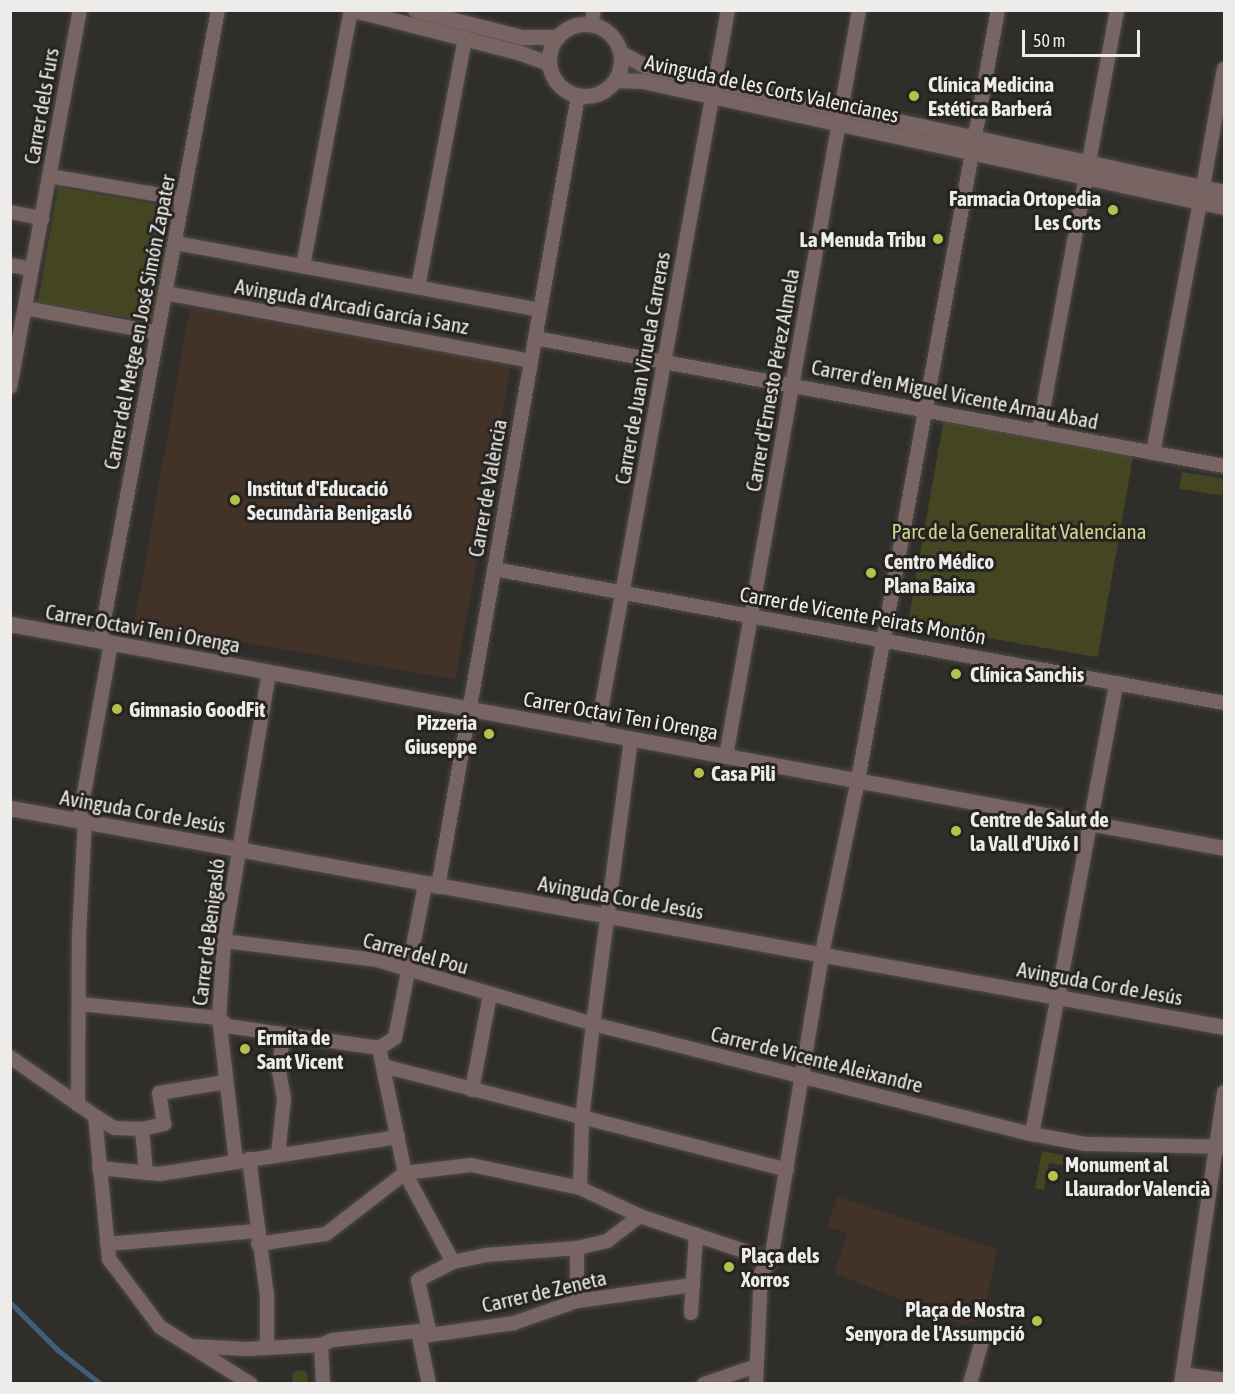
<!DOCTYPE html>
<html>
<head>
<meta charset="utf-8">
<style>
	body { margin:0 }
	#map { position:relative; width:1235px; height:1394px; overflow:hidden; background:#302e2b; font-family:"Asap Condensed",sans-serif }
	div>[style] { position:absolute }
	.education>* { inset:0; background:#423227; transform-origin:0 0 }
	.green>* { inset:0; background:#434620; transform-origin:0 0 }
	.round { border-radius:50% }
	.stream>* { height:4.5px; margin:-2.25px; padding:0 2.25px; transform-origin:2.25px; border-radius:2.25px; background:#3f5f7b }
	.roads { filter:drop-shadow(0 0 2px #4e4c4a) drop-shadow(0 0 2px #4e4c4a) }
	.minor>* { height:14px; margin:-7px; padding:0 7px; transform-origin:7px; border-radius:7px; background:#796464 }
	.tertiary>* { height:15px; margin:-7.5px; padding:0 7.5px; transform-origin:7.5px; border-radius:7.5px; background:#796464 }
	.tertiary>.ring { margin:-7.5px; padding:0; box-sizing:content-box; background:none; border:15px solid #796464; border-radius:50% }
	.dots>* { width:16px; height:16px; translate:-50% -50%; box-sizing:border-box; border:3px solid #262421; border-radius:50% }
	span { translate:-50% -50%; white-space:nowrap; text-align:center; line-height:1.15; -webkit-text-stroke:6px #262421; paint-order:stroke }
	.poi-label { font-size:21px; color:#edecea; font-weight:700 }
	.left { translate:0 -50%; text-align:left }
	.right { translate:-100% -50%; text-align:right }
	.street-label { font-size:21px; color:#edecea }
	.park-label { font-size:21px; color:#ced591 }
	.frame { position:absolute; inset:0; border:12px solid #edecea; pointer-events:none }
	.scale { position:absolute; left:1022px; top:30px; width:118px; height:27px; box-sizing:border-box; border:3px solid #edecea; border-top:0; padding-left:8px; font-size:18px; line-height:21px; white-space:nowrap; color:#edecea; -webkit-text-stroke:4px #262421; paint-order:stroke }
</style>
</head>
<body>
<div id="map">
	<div class="education">
		<i style="left:190px;top:308px;width:326px;height:320px;rotate:10deg"></i>
		<i style="clip-path:polygon(838px 1197px,997px 1249px,983px 1319px,963px 1325px,834px 1273px,848px 1234px,827px 1226px)"></i>
	</div>
	<div class="green">
		<i style="left:58px;top:187px;width:117px;height:117px;rotate:10deg"></i>
		<i style="left:944px;top:418px;width:193px;height:209px;rotate:10deg"></i>
		<i style="left:1182px;top:472px;width:43px;height:17px;rotate:9deg"></i>
		<i style="clip-path:polygon(1042px 1151px,1069px 1156px,1068px 1166px,1049px 1163px,1044px 1190px,1035px 1188px)"></i>
		<i class="round" style="left:292px;top:1370px;width:16px;height:16px"></i>
	</div>
	<div class="stream">
		<i style="left:10px;top:1302px;width:68px;rotate:45deg"></i>
		<i style="left:58px;top:1350px;width:55px;rotate:38.3deg"></i>
	</div>
	<div class="roads">
		<div class="minor">
			<i style="left:591px;top:24px;width:14px;rotate:-78deg"></i>
			<i style="left:49px;top:176px;width:136px;rotate:9.7deg"></i>
			<i style="left:1203px;top:187px;width:120px;rotate:-79.9deg"></i>
			<i style="left:10px;top:212px;width:33px;rotate:11deg"></i>
			<i style="left:175px;top:243px;width:371px;rotate:10.4deg"></i>
			<i style="left:10px;top:265px;width:22px;rotate:10deg"></i>
			<i style="left:303px;top:266px;width:260px;rotate:-79.4deg"></i>
			<i style="left:418px;top:287px;width:253px;rotate:-79.3deg"></i>
			<i style="left:165px;top:293px;width:372px;rotate:10.5deg"></i>
			<i style="left:25px;top:308px;width:135px;rotate:10.6deg"></i>
			<i style="left:535px;top:338px;width:701px;rotate:10.52deg"></i>
			<i style="left:10px;top:387px;width:383px;rotate:-79.5deg"></i>
			<i style="left:1039px;top:431px;width:428px;rotate:-79.5deg"></i>
			<i style="left:1153px;top:453px;width:255px;rotate:-79.4deg"></i>
			<i style="left:494px;top:569px;width:742px;rotate:10.4deg"></i>
			<i style="left:100px;top:641px;width:642px;rotate:-79.41deg"></i>
			<i style="left:597px;top:732px;width:734px;rotate:-79.72deg"></i>
			<i style="left:726px;top:756px;width:758px;rotate:-79.89deg"></i>
			<i style="left:79px;top:821px;width:181px;rotate:-79.8deg"></i>
			<i style="left:438px;top:887px;width:803px;rotate:-79.96deg"></i>
			<i style="left:224px;top:941px;width:154px;rotate:7.1deg"></i>
			<i style="left:377px;top:960px;width:225px;rotate:16.5deg"></i>
			<i style="left:593px;top:1024px;width:453px;rotate:14.1deg"></i>
			<i style="left:1032px;top:1134px;width:55px;rotate:10.5deg"></i>
			<i style="left:1086px;top:1144px;width:138px;rotate:1.2deg"></i>
			<i style="left:79px;top:1004px;width:141px;rotate:5.7deg"></i>
			<i style="left:219px;top:1018px;width:11px;rotate:45deg"></i>
			<i style="left:227px;top:1026px;width:154px;rotate:8.2deg"></i>
			<i style="left:379px;top:1048px;width:128px;rotate:78.3deg"></i>
			<i style="left:405px;top:1173px;width:101px;rotate:61.7deg"></i>
			<i style="left:379px;top:1048px;width:19px;rotate:-32deg"></i>
			<i style="left:395px;top:1038px;width:156px;rotate:-78.9deg"></i>
			<i style="left:10px;top:1057px;width:103px;rotate:34.8deg"></i>
			<i style="left:95px;top:1116px;width:144px;rotate:84.4deg"></i>
			<i style="left:109px;top:1259px;width:85px;rotate:53.1deg"></i>
			<i style="left:160px;top:1327px;width:107px;rotate:32.1deg"></i>
			<i style="left:383px;top:1066px;width:417px;rotate:14.4deg"></i>
			<i style="left:472px;top:1090px;width:97px;rotate:-79.3deg"></i>
			<i style="left:78px;top:1105px;width:170px;rotate:-89.7deg"></i>
			<i style="left:79px;top:935px;width:113px;rotate:-87deg"></i>
			<i style="left:95px;top:1116px;width:22px;rotate:32deg"></i>
			<i style="left:114px;top:1128px;width:28px;rotate:2deg"></i>
			<i style="left:142px;top:1129px;width:44px;rotate:84.8deg"></i>
			<i style="left:142px;top:1129px;width:23px;rotate:-13deg"></i>
			<i style="left:164px;top:1124px;width:31px;rotate:-99deg"></i>
			<i style="left:159px;top:1093px;width:68px;rotate:-9.3deg"></i>
			<i style="left:1032px;top:1134px;width:459px;rotate:-79.4deg"></i>
			<i style="left:278px;top:1155px;width:56px;rotate:-83.9deg"></i>
			<i style="left:284px;top:1099px;width:27px;rotate:-100deg"></i>
			<i style="left:279px;top:1072px;width:36px;rotate:-84deg"></i>
			<i style="left:249px;top:1159px;width:137px;rotate:82.5deg"></i>
			<i style="left:267px;top:1295px;width:53px;rotate:90deg"></i>
			<i style="left:236px;top:1162px;width:145px;rotate:-96.7deg"></i>
			<i style="left:219px;top:1018px;width:77px;rotate:-86.3deg"></i>
			<i style="left:224px;top:941px;width:273px;rotate:-80.5deg"></i>
			<i style="left:99px;top:1168px;width:60px;rotate:5.7deg"></i>
			<i style="left:159px;top:1174px;width:242px;rotate:-8.8deg"></i>
			<i style="left:580px;top:1188px;width:69px;rotate:-88.3deg"></i>
			<i style="left:582px;top:1119px;width:96px;rotate:-83.4deg"></i>
			<i style="left:593px;top:1024px;width:288px;rotate:-82.4deg"></i>
			<i style="left:107px;top:1244px;width:150px;rotate:-5deg"></i>
			<i style="left:258px;top:1244px;width:69px;rotate:-8.4deg"></i>
			<i style="left:326px;top:1234px;width:100px;rotate:-37.7deg"></i>
			<i style="left:405px;top:1173px;width:66px;rotate:-6.9deg"></i>
			<i style="left:471px;top:1165px;width:111px;rotate:11.9deg"></i>
			<i style="left:580px;top:1188px;width:66px;rotate:25deg"></i>
			<i style="left:640px;top:1216px;width:138px;rotate:18.6deg"></i>
			<i style="left:577px;top:1248px;width:53px;rotate:90deg"></i>
			<i style="left:691px;top:1313px;width:79px;rotate:-86.4deg"></i>
			<i style="left:418px;top:1331px;width:54px;rotate:78.3deg"></i>
			<i style="left:430px;top:1335px;width:56px;rotate:-102.3deg"></i>
			<i style="left:418px;top:1280px;width:39px;rotate:-27deg"></i>
			<i style="left:453px;top:1262px;width:33px;rotate:-12deg"></i>
			<i style="left:485px;top:1255px;width:92px;rotate:-4.4deg"></i>
			<i style="left:577px;top:1248px;width:31px;rotate:-13deg"></i>
			<i style="left:607px;top:1241px;width:41px;rotate:-37.1deg"></i>
			<i style="left:321px;top:1345px;width:39px;rotate:87deg"></i>
			<i style="left:192px;top:1346px;width:54px;rotate:3.2deg"></i>
			<i style="left:246px;top:1349px;width:75px;rotate:-3.1deg"></i>
			<i style="left:321px;top:1345px;width:13px;rotate:-23deg"></i>
			<i style="left:333px;top:1340px;width:85px;rotate:-6deg"></i>
			<i style="left:418px;top:1331px;width:13px;rotate:18deg"></i>
			<i style="left:430px;top:1335px;width:85px;rotate:-8.1deg"></i>
			<i style="left:514px;top:1323px;width:67px;rotate:-19.2deg"></i>
			<i style="left:577px;top:1301px;width:117px;rotate:-7.9deg"></i>
			<i style="left:1183px;top:1374px;width:41px;rotate:8.3deg"></i>
			<i style="left:704px;top:1384px;width:55px;rotate:-19.1deg"></i>
			<i style="left:756px;top:1384px;width:111px;rotate:-87.4deg"></i>
			<i style="left:761px;top:1273px;width:16px;rotate:-52deg"></i>
			<i style="left:771px;top:1260px;width:326px;rotate:-80.5deg"></i>
			<i style="left:825px;top:939px;width:162px;rotate:-78.3deg"></i>
			<i style="left:858px;top:780px;width:783px;rotate:-79.7deg"></i>
			<i style="left:970px;top:1384px;width:45px;rotate:-74.4deg"></i>
			<i style="left:1181px;top:1384px;width:295px;rotate:-81.6deg"></i>
		</div>
		<div class="tertiary">
			<i style="left:354px;top:10px;width:169px;rotate:14.4deg"></i>
			<i style="left:518px;top:52px;width:32px;rotate:20deg"></i>
			<i style="left:415px;top:10px;width:110px;rotate:14.2deg"></i>
			<i style="left:522px;top:37px;width:34px"></i>
			<i class="ring" style="left:549px;top:24px;width:57px;height:57px"></i>
			<i style="left:621px;top:53px;width:27px;rotate:28deg"></i>
			<i style="left:645px;top:66px;width:593px;rotate:12.28deg"></i>
			<i style="left:616px;top:80px;width:26px;rotate:2deg"></i>
			<i style="left:642px;top:81px;width:595px;rotate:12.22deg"></i>
			<i style="left:10px;top:624px;width:1234px;rotate:10.45deg"></i>
			<i style="left:10px;top:808px;width:1234px;rotate:10.23deg"></i>
		</div>
	</div>
	<div class="dots">
		<i style="left:914px;top:96px;background:#b3c24b"></i>
		<i style="left:1113px;top:210px;background:#b3c24b"></i>
		<i style="left:938px;top:239px;background:#b3c24b"></i>
		<i style="left:235px;top:500px;background:#b3c24b"></i>
		<i style="left:871px;top:573px;background:#b3c24b"></i>
		<i style="left:956px;top:674px;background:#b3c24b"></i>
		<i style="left:117px;top:709px;background:#b3c24b"></i>
		<i style="left:489px;top:734px;background:#b3c24b"></i>
		<i style="left:699px;top:773px;background:#b3c24b"></i>
		<i style="left:956px;top:831px;background:#b3c24b"></i>
		<i style="left:245px;top:1049px;background:#b3c24b"></i>
		<i style="left:1053px;top:1176px;background:#b3c24b"></i>
		<i style="left:729px;top:1267px;background:#b3c24b"></i>
		<i style="left:1037px;top:1321px;background:#b3c24b"></i>
	</div>
	<div class="poi-label">
		<span class="left" style="left:928px;top:96px">Clínica Medicina<br>Estética Barberá</span>
		<span class="right" style="left:1101px;top:210px">Farmacia Ortopedia<br>Les Corts</span>
		<span class="right" style="left:926px;top:239px">La Menuda Tribu</span>
		<span class="left" style="left:247px;top:500px">Institut d'Educació<br>Secundària Benigasló</span>
		<span class="left" style="left:884px;top:573px">Centro Médico<br>Plana Baixa</span>
		<span class="left" style="left:970px;top:674px">Clínica Sanchis</span>
		<span class="left" style="left:129px;top:709px">Gimnasio GoodFit</span>
		<span class="right" style="left:477px;top:734px">Pizzeria<br>Giuseppe</span>
		<span class="left" style="left:711px;top:773px">Casa Pili</span>
		<span class="left" style="left:970px;top:831px">Centre de Salut de<br>la Vall d'Uixó I</span>
		<span class="left" style="left:257px;top:1049px">Ermita de<br>Sant Vicent</span>
		<span class="left" style="left:1065px;top:1176px">Monument al<br>Llaurador Valencià</span>
		<span class="left" style="left:741px;top:1267px">Plaça dels<br>Xorros</span>
		<span class="right" style="left:1025px;top:1321px">Plaça de Nostra<br>Senyora de l'Assumpció</span>
	</div>
	<div class="street-label">
		<span style="left:772px;top:88px;rotate:12deg">Avinguda de les Corts Valencianes</span>
		<span style="left:41px;top:106px;rotate:-80deg">Carrer dels Furs</span>
		<span style="left:352px;top:306px;rotate:10deg">Avinguda d'Arcadi García i Sanz</span>
		<span style="left:139px;top:322px;rotate:-79deg">Carrer del Metge en José Simón Zapater</span>
		<span style="left:642px;top:368px;rotate:-80deg">Carrer de Juan Viruela Carreras</span>
		<span style="left:772px;top:380px;rotate:-80deg">Carrer d'Ernesto Pérez Almela</span>
		<span style="left:955px;top:394px;rotate:11deg">Carrer d'en Miguel Vicente Arnau Abad</span>
		<span style="left:487px;top:488px;rotate:-80deg">Carrer de València</span>
		<span style="left:863px;top:615px;rotate:10deg">Carrer de Vicente Peirats Montón</span>
		<span style="left:143px;top:628px;rotate:10deg">Carrer Octavi Ten i Orenga</span>
		<span style="left:621px;top:715px;rotate:10deg">Carrer Octavi Ten i Orenga</span>
		<span style="left:143px;top:811px;rotate:10deg">Avinguda Cor de Jesús</span>
		<span style="left:621px;top:897px;rotate:10deg">Avinguda Cor de Jesús</span>
		<span style="left:208px;top:932px;rotate:-83deg">Carrer de Benigasló</span>
		<span style="left:416px;top:953px;rotate:15deg">Carrer del Pou</span>
		<span style="left:1100px;top:983px;rotate:10deg">Avinguda Cor de Jesús</span>
		<span style="left:817px;top:1059px;rotate:14deg">Carrer de Vicente Aleixandre</span>
		<span style="left:544px;top:1291px;rotate:-13deg">Carrer de Zeneta</span>
	</div>
	<div class="park-label">
		<span style="left:1019px;top:531px">Parc de la Generalitat Valenciana</span>
	</div>
	<div class="frame"></div>
	<div class="scale">50 m</div>
</div>
</body>
</html>
